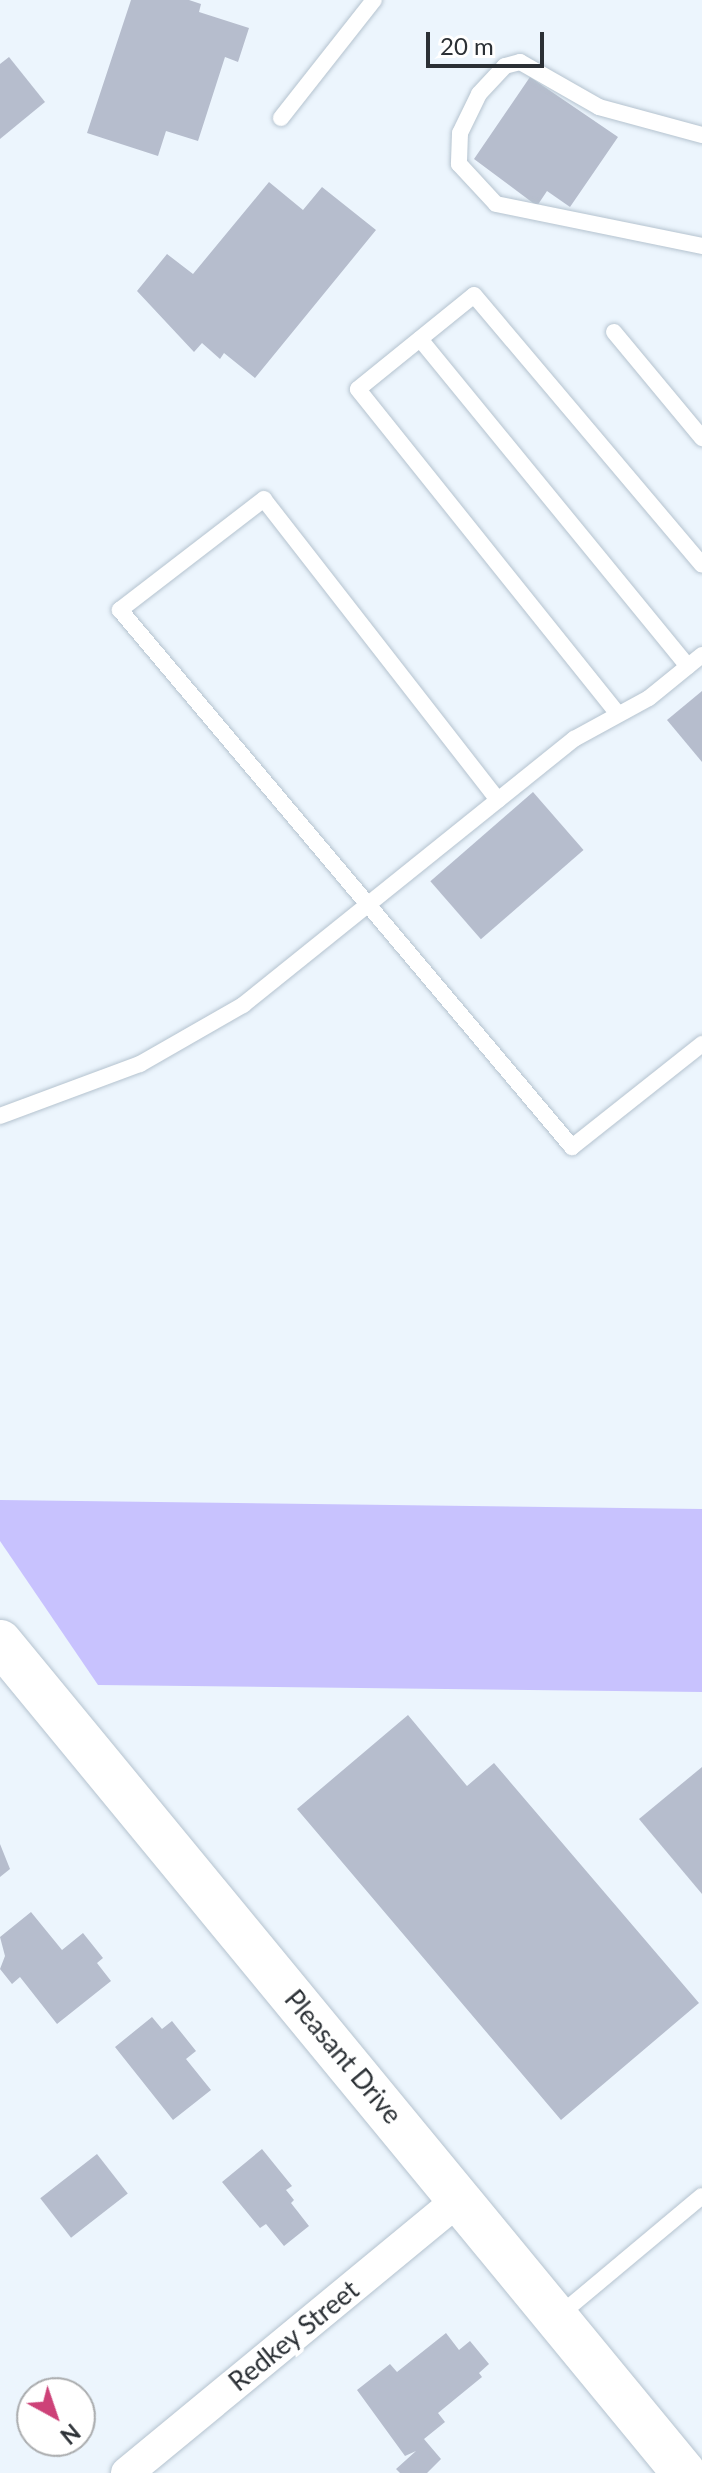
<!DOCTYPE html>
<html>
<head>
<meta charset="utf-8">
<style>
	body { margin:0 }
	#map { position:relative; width:702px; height:2473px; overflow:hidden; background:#ecf5fd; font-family:Lato,sans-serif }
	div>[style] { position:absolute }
	.green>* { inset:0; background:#c8c2fe }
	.building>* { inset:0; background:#b6bdcd; transform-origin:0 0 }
	.roads { filter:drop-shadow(0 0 2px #b5c3cf) drop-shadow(0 0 2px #b5c3cf) }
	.lane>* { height:16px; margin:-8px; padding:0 8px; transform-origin:8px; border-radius:8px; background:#fff }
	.street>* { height:32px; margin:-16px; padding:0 16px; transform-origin:16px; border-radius:16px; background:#fff }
	.secondary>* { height:44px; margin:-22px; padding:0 22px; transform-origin:22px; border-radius:22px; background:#fff }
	span { translate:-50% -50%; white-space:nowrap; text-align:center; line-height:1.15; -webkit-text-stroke:8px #fff; paint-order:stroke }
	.street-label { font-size:26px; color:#2b3035 }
	.north { position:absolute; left:16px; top:2377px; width:80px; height:80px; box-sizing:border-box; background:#fff; border:2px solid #aaacae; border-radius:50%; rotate:140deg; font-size:22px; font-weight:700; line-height:32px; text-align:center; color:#2b3035 }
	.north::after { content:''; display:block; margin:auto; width:28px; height:36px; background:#cd4278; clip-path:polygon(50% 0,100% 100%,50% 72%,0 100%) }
	.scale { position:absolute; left:426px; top:32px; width:118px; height:36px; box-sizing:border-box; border:4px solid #2b3035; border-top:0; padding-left:10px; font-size:24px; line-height:28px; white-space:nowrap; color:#2b3035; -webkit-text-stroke:6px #fff; paint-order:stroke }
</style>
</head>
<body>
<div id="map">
	<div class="green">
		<i style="clip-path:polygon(0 1500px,702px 1509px,702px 1692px,98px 1685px,0 1541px)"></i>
	</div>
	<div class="building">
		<i style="clip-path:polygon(131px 0,189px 0,201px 4px,199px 12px,249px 28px,238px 62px,225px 57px,198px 141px,166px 131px,158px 156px,87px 133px)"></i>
		<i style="clip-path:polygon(9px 57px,45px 102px,0 139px,0 64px)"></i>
		<i style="clip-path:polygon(530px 77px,618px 137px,570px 207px,547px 191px,537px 206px,474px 159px)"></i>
		<i style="clip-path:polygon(269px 182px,303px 210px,322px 187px,376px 230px,255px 378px,224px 353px,220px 359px,202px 343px,194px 352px,137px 291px,167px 254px,193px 274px)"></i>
		<i style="clip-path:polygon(702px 691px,702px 762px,667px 720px)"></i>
		<i style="left:533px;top:792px;width:77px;height:136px;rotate:49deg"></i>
		<i style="clip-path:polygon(408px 1715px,467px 1786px,494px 1763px,699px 2003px,561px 2120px,297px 1809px)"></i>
		<i style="clip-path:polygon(702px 1767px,702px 1894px,639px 1819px)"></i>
		<i style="clip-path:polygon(0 1844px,10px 1869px,0 1877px)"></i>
		<i style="clip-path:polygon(31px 1912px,62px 1950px,83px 1933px,103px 1958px,97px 1963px,111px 1981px,57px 2024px,20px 1977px,12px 1984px,0 1969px,5px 1956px,0 1937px)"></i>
		<i style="clip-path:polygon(152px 2017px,162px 2029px,172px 2021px,196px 2051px,186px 2059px,211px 2090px,173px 2120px,115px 2047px)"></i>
		<i style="clip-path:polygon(262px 2149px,292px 2186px,286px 2190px,294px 2200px,291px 2203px,309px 2226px,284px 2246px,266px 2224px,260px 2228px,222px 2182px)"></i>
		<i style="left:97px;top:2154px;width:50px;height:72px;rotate:52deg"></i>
		<i style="clip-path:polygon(446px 2333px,459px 2350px,470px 2341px,489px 2364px,479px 2373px,482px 2377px,438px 2413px,445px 2422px,424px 2439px,441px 2459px,427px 2473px,400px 2473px,396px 2469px,416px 2451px,405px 2456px,357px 2390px,390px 2364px,397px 2372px)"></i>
	</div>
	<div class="roads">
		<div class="lane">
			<i style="left:281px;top:118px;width:150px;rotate:-51.8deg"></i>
			<i style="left:702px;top:135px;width:107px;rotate:-164.8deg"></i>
			<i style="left:599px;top:107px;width:91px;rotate:-150.3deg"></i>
			<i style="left:520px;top:62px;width:16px;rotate:165deg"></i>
			<i style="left:505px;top:66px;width:38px;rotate:133deg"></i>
			<i style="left:479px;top:94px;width:43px;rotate:116deg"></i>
			<i style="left:460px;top:133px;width:31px;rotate:92deg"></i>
			<i style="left:459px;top:164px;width:54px;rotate:47.2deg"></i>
			<i style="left:496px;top:204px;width:210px;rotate:11.5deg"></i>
			<i style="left:614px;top:332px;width:138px;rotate:50.3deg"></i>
			<i style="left:420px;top:339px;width:423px;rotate:50.7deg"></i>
			<i style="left:618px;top:714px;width:416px;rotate:-128.7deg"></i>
			<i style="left:358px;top:389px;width:149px;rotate:-39deg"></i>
			<i style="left:474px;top:295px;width:353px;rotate:49.8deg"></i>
			<i style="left:498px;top:800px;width:381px;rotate:-127.9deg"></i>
			<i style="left:264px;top:499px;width:182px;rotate:142.4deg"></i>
			<i style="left:120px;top:610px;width:702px;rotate:49.91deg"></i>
			<i style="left:572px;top:1147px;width:166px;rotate:-38.4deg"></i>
			<i style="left:0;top:1116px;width:149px;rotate:-20.4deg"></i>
			<i style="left:140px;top:1064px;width:119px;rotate:-29.8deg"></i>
			<i style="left:243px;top:1005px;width:425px;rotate:-38.8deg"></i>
			<i style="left:574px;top:739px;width:85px;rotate:-28.7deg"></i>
			<i style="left:649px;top:698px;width:68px;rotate:-39.1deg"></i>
			<i style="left:556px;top:2318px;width:190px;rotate:-39.9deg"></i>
		</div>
		<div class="street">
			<i style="left:127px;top:2473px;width:433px;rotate:-39.5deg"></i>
		</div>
		<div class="secondary">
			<i style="left:0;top:1642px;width:1076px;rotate:50.54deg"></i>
		</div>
	</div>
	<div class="street-label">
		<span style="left:343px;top:2057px;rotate:50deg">Pleasant Drive</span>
		<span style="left:294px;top:2336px;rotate:-39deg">Redkey Street</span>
	</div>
	<div class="north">N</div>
	<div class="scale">20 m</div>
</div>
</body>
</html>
